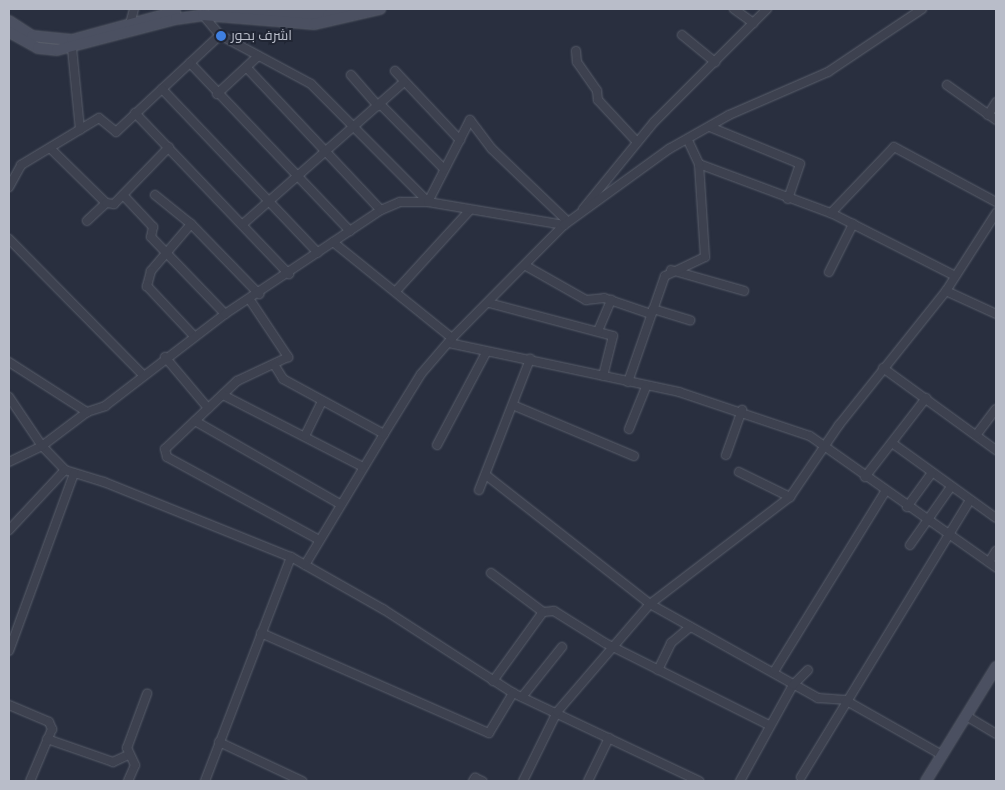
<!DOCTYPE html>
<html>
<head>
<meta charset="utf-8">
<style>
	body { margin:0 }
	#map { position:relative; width:1005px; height:790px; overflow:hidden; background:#292f3f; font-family:Karla,Cairo,sans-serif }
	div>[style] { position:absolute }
	.roads { filter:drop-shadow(0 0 1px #5a5f6c) drop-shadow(0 0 1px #5a5f6c) }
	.street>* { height:8px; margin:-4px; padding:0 4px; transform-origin:4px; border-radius:4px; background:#3d414f }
	.secondary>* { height:10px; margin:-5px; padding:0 5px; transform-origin:5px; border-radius:5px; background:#4b5061 }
	.dots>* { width:14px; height:14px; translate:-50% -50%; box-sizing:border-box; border:2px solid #212634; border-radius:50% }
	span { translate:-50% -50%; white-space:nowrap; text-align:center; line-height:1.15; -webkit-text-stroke:4px #212634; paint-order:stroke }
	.poi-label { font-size:14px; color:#b9bdc9 }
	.left { translate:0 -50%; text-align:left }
	.frame { position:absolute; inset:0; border:10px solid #b9bdc9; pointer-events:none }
</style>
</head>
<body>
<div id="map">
	<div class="roads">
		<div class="street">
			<i style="left:734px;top:9px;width:24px;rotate:36deg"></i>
			<i style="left:203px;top:15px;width:26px;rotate:50deg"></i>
			<i style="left:220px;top:35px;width:103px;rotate:28.3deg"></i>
			<i style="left:311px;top:84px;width:166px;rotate:45.2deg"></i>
			<i style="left:428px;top:202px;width:92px;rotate:-62.9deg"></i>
			<i style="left:470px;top:120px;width:36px;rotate:53deg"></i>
			<i style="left:492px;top:149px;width:105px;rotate:43.8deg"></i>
			<i style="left:130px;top:24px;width:16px;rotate:-75deg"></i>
			<i style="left:220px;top:35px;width:41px;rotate:137deg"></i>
			<i style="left:190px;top:63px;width:232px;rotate:46.4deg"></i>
			<i style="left:682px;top:35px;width:43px;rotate:39.3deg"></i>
			<i style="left:72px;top:48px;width:82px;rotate:84.4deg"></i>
			<i style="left:576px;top:51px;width:11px;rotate:85deg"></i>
			<i style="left:577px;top:62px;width:35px;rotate:55deg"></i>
			<i style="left:597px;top:91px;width:9px;rotate:84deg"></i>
			<i style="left:598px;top:100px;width:57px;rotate:47.1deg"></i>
			<i style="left:247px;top:68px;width:195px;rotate:46.7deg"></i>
			<i style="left:395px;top:71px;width:95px;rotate:46.7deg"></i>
			<i style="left:351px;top:75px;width:41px;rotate:48.9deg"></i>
			<i style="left:947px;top:85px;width:60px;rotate:35.5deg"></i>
			<i style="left:162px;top:89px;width:38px;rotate:-43deg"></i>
			<i style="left:217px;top:94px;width:56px;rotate:-42.8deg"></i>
			<i style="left:380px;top:104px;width:91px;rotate:45.4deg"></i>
			<i style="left:135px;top:113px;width:223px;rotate:46.3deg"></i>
			<i style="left:988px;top:115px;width:15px;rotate:-58deg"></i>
			<i style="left:710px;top:127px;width:97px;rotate:22.3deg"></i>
			<i style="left:800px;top:164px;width:37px;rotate:109deg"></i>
			<i style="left:50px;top:148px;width:78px;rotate:44.5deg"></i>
			<i style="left:106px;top:203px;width:26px;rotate:137deg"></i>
			<i style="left:699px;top:164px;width:141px;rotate:20.4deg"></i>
			<i style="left:831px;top:213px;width:139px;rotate:26.9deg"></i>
			<i style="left:9px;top:187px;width:25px;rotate:-61deg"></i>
			<i style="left:21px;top:165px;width:91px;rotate:-31.1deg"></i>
			<i style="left:99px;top:118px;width:22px;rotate:39deg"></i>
			<i style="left:116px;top:132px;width:63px;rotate:-43.1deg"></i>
			<i style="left:162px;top:89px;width:226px;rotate:46.4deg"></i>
			<i style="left:123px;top:195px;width:44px;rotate:46.8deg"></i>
			<i style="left:153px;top:227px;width:10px;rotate:101deg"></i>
			<i style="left:151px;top:237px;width:107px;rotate:46.1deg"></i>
			<i style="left:155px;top:195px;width:46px;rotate:38.9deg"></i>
			<i style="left:191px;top:224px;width:98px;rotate:45.8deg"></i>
			<i style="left:106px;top:203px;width:8px;rotate:7deg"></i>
			<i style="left:114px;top:204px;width:79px;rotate:-46deg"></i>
			<i style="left:583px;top:209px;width:112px;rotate:-50.8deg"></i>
			<i style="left:654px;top:122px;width:160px;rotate:-45deg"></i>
			<i style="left:831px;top:213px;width:91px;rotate:-46.3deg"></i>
			<i style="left:894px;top:147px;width:116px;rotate:28.3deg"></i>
			<i style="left:191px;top:224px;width:62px;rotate:130.4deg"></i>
			<i style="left:151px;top:271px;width:16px;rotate:105deg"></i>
			<i style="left:147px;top:286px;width:69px;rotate:46.8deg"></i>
			<i style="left:243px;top:224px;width:215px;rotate:-41.4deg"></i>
			<i style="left:9px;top:239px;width:191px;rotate:45.4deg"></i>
			<i style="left:333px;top:242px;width:153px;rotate:38.9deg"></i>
			<i style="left:526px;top:266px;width:69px;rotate:29.5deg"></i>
			<i style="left:586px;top:300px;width:18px;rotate:-6deg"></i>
			<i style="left:604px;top:298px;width:50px;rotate:18.8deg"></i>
			<i style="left:671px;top:270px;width:76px;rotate:16deg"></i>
			<i style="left:829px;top:272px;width:54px;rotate:-63.4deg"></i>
			<i style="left:396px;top:291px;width:108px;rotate:-47.6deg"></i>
			<i style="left:946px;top:291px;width:55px;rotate:24.7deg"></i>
			<i style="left:250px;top:300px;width:69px;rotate:56.3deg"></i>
			<i style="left:288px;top:357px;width:56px;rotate:154.8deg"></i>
			<i style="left:237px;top:381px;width:99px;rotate:136.6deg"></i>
			<i style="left:165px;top:449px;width:8px;rotate:76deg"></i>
			<i style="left:167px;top:457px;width:173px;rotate:28.6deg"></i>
			<i style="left:489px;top:303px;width:128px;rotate:14.9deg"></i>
			<i style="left:613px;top:336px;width:41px;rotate:104deg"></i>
			<i style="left:653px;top:309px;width:39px;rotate:17deg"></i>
			<i style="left:598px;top:331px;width:34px;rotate:-67deg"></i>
			<i style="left:449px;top:343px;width:235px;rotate:12deg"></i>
			<i style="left:679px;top:392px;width:138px;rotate:18.6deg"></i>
			<i style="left:810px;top:436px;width:228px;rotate:35.2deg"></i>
			<i style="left:165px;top:357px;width:67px;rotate:49.9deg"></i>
			<i style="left:9px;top:362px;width:93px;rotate:32.7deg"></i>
			<i style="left:87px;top:412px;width:19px;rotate:-18deg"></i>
			<i style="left:105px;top:406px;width:151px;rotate:-37.5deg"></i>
			<i style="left:225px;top:314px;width:187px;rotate:-33.7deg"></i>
			<i style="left:381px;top:210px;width:21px;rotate:-23deg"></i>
			<i style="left:400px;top:202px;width:28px"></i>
			<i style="left:428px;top:202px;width:138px;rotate:9.6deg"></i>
			<i style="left:275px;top:366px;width:15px;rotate:58deg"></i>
			<i style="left:283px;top:379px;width:115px;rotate:28.6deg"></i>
			<i style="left:384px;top:434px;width:153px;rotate:121.1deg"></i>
			<i style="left:883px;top:368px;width:140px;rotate:36deg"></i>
			<i style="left:628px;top:382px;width:112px;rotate:-70.8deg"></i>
			<i style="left:665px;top:276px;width:44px;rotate:-25.4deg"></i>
			<i style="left:705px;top:257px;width:93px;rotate:-93.7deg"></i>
			<i style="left:699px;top:164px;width:26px;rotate:-115deg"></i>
			<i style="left:223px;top:395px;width:157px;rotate:27.2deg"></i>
			<i style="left:9px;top:397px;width:59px;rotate:56deg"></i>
			<i style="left:42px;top:446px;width:33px;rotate:46deg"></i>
			<i style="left:515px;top:406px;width:129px;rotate:22.8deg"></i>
			<i style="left:195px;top:421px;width:167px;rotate:29.8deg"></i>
			<i style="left:629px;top:429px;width:45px;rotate:-68deg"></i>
			<i style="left:384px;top:434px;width:70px;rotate:-58.3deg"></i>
			<i style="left:421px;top:374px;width:48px;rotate:-49.3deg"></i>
			<i style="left:452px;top:338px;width:159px;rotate:-45.3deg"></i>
			<i style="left:564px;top:225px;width:130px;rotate:-35.9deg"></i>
			<i style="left:669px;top:149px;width:69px;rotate:-29.5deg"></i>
			<i style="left:729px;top:115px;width:108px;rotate:-23.5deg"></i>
			<i style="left:828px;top:72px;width:113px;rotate:-33.8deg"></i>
			<i style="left:977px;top:434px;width:31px;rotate:-53deg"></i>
			<i style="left:305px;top:436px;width:39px;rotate:-64deg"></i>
			<i style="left:892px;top:443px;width:128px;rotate:35.8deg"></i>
			<i style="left:437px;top:445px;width:104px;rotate:-62deg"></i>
			<i style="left:726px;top:455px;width:48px;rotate:-70.4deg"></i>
			<i style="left:9px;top:462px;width:37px;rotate:-26deg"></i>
			<i style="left:42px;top:446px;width:56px;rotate:-37.1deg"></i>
			<i style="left:739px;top:472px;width:57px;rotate:26.1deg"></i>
			<i style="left:486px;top:475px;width:209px;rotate:38.2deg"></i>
			<i style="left:650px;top:604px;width:193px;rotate:29.2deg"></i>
			<i style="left:818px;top:698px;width:27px;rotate:4deg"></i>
			<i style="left:845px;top:700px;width:112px;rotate:29.6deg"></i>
			<i style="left:865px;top:477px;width:100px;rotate:-52.3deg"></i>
			<i style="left:479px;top:490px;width:141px;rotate:-68.7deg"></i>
			<i style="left:907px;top:507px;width:41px;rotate:-54deg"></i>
			<i style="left:9px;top:530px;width:82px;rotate:-47deg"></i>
			<i style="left:65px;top:470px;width:41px;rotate:17.1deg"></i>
			<i style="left:104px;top:482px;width:201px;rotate:21.9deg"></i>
			<i style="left:291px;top:557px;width:106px;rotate:29.5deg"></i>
			<i style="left:383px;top:609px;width:155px;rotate:32.9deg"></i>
			<i style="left:513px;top:693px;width:206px;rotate:25.3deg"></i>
			<i style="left:910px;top:545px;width:70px;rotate:-54.9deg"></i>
			<i style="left:989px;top:562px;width:13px;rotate:-58deg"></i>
			<i style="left:491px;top:573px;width:65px;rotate:36.9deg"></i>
			<i style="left:543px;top:612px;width:11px;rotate:-5deg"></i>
			<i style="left:554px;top:611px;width:60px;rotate:32.1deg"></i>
			<i style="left:605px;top:643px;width:183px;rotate:26.6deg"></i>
			<i style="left:261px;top:633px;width:249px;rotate:23.7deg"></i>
			<i style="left:489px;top:733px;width:47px;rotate:-59deg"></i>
			<i style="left:9px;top:651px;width:189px;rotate:-69.9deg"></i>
			<i style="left:658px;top:670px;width:30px;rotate:-64deg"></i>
			<i style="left:671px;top:643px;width:25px;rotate:-40deg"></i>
			<i style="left:775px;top:670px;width:209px;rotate:-58.3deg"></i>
			<i style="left:493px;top:681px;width:85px;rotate:-54.1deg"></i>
			<i style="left:522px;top:697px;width:64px;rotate:-51.3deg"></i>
			<i style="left:9px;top:705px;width:43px;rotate:23deg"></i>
			<i style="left:49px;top:722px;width:8px;rotate:67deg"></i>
			<i style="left:52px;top:729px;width:56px;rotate:112.9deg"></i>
			<i style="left:968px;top:717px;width:33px;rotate:31deg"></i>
			<i style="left:47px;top:739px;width:70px;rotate:19.2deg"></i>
			<i style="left:113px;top:762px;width:17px;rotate:-25deg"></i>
			<i style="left:219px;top:742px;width:92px;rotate:25.2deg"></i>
			<i style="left:801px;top:777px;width:324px;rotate:-58.6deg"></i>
			<i style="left:128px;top:781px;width:17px;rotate:-66deg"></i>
			<i style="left:135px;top:765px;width:19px;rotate:-115deg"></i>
			<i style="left:127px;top:748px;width:58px;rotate:-69.7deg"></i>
			<i style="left:205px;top:781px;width:240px;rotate:-69deg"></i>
			<i style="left:473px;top:781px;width:4px;rotate:-56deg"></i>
			<i style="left:475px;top:778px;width:8px;rotate:23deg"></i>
			<i style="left:523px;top:781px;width:77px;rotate:-63.8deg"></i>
			<i style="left:557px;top:712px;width:143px;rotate:-49.3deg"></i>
			<i style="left:650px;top:604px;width:176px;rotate:-37.4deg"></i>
			<i style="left:790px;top:497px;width:87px;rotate:-55.8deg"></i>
			<i style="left:839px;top:425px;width:171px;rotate:-51.4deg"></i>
			<i style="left:946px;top:291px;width:93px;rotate:-57.3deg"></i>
			<i style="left:588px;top:781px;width:48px;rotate:-64deg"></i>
			<i style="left:740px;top:781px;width:110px;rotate:-61.1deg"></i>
			<i style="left:793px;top:685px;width:21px;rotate:-45deg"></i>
		</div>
		<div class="secondary">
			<i style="left:214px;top:9px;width:114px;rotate:3deg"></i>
			<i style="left:328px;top:15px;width:31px;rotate:-11deg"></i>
			<i style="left:9px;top:21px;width:27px;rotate:33deg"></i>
			<i style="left:32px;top:36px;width:40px;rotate:5.7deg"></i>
			<i style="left:72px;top:40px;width:107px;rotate:-15.2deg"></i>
			<i style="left:9px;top:32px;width:33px;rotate:29deg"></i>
			<i style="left:38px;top:48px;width:19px;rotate:6deg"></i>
			<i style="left:57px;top:50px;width:123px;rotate:-14.6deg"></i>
			<i style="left:176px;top:19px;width:27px;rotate:-8deg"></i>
			<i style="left:203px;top:15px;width:111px;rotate:4.6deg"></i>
			<i style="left:314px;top:24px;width:68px;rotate:-12.8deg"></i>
			<i style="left:926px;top:781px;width:134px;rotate:-58.4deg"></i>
		</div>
	</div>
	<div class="dots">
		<i style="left:221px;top:36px;background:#3f7fe0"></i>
	</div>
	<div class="poi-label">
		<span class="left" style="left:231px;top:36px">اشرف بحور</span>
	</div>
	<div class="frame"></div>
</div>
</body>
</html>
